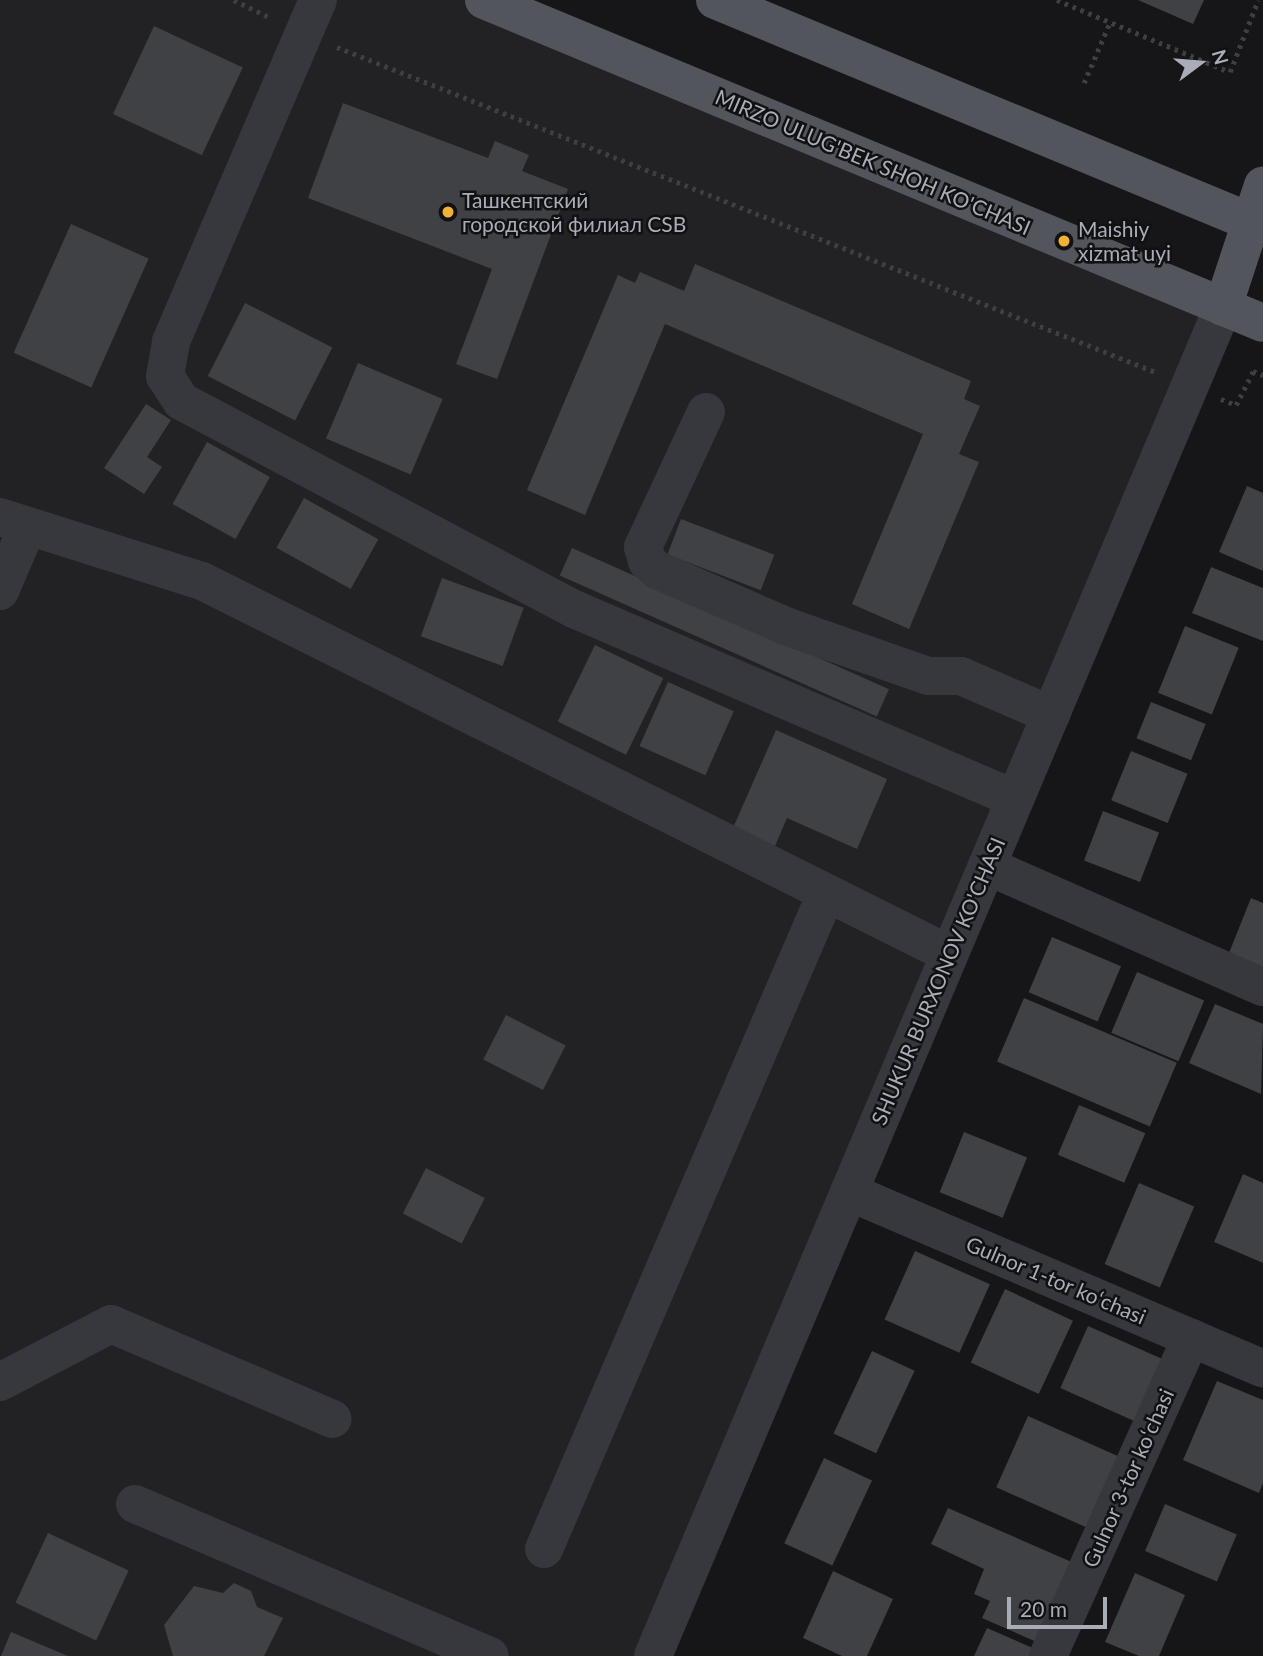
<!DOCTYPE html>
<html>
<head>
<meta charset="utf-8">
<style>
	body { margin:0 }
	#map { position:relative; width:1263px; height:1656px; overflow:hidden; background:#161618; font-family:Lato,sans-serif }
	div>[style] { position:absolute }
	.built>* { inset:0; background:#222225 }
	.building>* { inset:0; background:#404145; transform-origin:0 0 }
	.path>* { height:4.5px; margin-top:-2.25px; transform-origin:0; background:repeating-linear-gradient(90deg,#3d3f44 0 3.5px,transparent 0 8.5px) }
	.minor>* { height:38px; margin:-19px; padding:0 19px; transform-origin:19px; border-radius:19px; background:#37383d }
	.major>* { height:38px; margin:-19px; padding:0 19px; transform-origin:19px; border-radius:19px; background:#53555c }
	.dots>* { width:19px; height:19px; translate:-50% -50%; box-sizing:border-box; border:4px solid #111113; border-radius:50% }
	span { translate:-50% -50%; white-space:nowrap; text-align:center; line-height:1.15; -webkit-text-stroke:5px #111113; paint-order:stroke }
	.street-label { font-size:21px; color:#a8adb8 }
	.poi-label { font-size:21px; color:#a8adb8 }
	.left { translate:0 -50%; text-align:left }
	.north { position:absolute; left:1165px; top:28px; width:70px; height:70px; -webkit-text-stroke:5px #111113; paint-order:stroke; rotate:74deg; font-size:19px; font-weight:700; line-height:28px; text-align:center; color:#a8adb8 }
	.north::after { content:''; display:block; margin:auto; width:24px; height:32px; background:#a8adb8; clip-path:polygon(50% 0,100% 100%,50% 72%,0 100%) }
	.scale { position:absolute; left:1007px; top:1597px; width:100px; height:32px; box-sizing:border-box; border:4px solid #a8adb8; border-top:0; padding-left:9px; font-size:21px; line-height:24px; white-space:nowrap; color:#a8adb8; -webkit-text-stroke:5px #111113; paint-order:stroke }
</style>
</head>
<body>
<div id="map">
	<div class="built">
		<i style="clip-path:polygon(0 0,484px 0,1223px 307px,653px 1656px,0 1656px)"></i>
	</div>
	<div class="building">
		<i style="clip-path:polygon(1138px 0,1204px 0,1193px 24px)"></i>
		<i style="left:154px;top:26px;width:98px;height:97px;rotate:25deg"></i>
		<i style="clip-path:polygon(343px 103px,488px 158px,495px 141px,529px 155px,522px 171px,568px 189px,497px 379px,456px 364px,492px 269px,308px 198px)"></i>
		<i style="left:71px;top:224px;width:85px;height:141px;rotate:24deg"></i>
		<i style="clip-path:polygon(695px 264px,971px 381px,964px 399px,980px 406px,959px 454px,979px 462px,909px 629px,852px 604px,923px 434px,665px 324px,585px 515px,527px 490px,618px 275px,635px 283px,640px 272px,684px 291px)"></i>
		<i style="left:245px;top:303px;width:98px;height:82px;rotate:27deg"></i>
		<i style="left:358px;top:363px;width:92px;height:82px;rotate:23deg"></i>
		<i style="clip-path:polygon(146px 404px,171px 420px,147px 457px,162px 467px,144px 494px,104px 468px)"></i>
		<i style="left:207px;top:442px;width:72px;height:71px;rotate:29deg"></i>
		<i style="clip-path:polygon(1247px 486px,1263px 493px,1263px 571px,1219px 552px)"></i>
		<i style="left:304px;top:498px;width:85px;height:57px;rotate:29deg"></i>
		<i style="left:681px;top:519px;width:100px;height:38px;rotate:21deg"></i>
		<i style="left:572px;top:548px;width:347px;height:30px;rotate:24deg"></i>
		<i style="clip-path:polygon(1211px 567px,1263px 588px,1263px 641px,1192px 613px)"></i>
		<i style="left:442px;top:578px;width:87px;height:62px;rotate:20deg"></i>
		<i style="left:1185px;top:626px;width:58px;height:72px;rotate:22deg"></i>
		<i style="left:595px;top:645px;width:76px;height:85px;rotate:26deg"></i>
		<i style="left:668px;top:682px;width:72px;height:70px;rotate:24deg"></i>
		<i style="left:1151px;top:702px;width:59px;height:39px;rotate:22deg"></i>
		<i style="clip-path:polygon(776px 730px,887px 779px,857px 849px,787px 818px,775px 846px,733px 828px)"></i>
		<i style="left:1131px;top:751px;width:61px;height:53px;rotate:22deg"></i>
		<i style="left:1103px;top:811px;width:60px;height:53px;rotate:21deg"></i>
		<i style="clip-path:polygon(1251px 898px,1263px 903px,1263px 967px,1229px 953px)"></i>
		<i style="left:1052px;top:937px;width:75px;height:60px;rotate:23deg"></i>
		<i style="left:1137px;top:972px;width:73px;height:66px;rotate:23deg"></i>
		<i style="left:1024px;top:998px;width:166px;height:69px;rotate:23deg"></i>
		<i style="clip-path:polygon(1215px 1004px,1263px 1024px,1261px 1094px,1189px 1063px)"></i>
		<i style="left:506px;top:1015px;width:67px;height:50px;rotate:27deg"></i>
		<i style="left:1079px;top:1105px;width:72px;height:54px;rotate:23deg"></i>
		<i style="left:964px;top:1132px;width:68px;height:65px;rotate:22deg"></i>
		<i style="left:426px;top:1168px;width:66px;height:51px;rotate:27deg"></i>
		<i style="clip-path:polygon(1243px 1174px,1263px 1183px,1263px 1263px,1214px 1242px)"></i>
		<i style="left:1139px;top:1183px;width:60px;height:88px;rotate:23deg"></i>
		<i style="left:915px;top:1251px;width:82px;height:75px;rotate:24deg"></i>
		<i style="left:1005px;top:1289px;width:75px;height:81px;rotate:25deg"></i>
		<i style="left:1088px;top:1326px;width:82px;height:68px;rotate:24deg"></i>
		<i style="left:872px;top:1351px;width:47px;height:91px;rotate:25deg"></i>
		<i style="clip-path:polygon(1217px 1381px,1263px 1400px,1263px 1483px,1259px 1493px,1183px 1460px)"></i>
		<i style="left:1028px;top:1416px;width:100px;height:78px;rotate:24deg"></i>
		<i style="left:824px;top:1458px;width:53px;height:94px;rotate:25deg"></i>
		<i style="left:1165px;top:1504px;width:78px;height:51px;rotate:23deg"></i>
		<i style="clip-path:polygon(948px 1508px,1074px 1563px,1039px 1643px,982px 1618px,990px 1601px,974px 1594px,984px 1569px,931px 1544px)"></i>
		<i style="left:48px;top:1533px;width:89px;height:77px;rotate:25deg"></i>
		<i style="clip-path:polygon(833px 1571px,893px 1599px,867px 1656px,842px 1656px,803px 1638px)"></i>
		<i style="clip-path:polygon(1135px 1573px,1185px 1595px,1159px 1656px,1139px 1656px,1105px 1642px)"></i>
		<i style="clip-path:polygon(234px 1583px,251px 1591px,257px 1607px,283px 1618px,264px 1656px,173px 1656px,164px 1625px,194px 1586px,223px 1593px)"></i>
		<i style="clip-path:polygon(987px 1628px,1035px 1649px,1033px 1656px,974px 1656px)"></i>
		<i style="clip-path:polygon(11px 1632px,68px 1656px,1px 1656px)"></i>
	</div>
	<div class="path">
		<i style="left:234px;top:0;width:41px;rotate:25.9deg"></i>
		<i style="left:1057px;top:0;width:187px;rotate:22.6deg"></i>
		<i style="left:1230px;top:72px;width:77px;rotate:-68.7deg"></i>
		<i style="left:337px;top:47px;width:883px;rotate:21.66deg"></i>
		<i style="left:1084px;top:83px;width:66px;rotate:-66.9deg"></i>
		<i style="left:1221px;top:399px;width:16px;rotate:22deg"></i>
		<i style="left:1236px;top:405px;width:38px;rotate:-63deg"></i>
		<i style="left:1253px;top:371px;width:11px;rotate:22deg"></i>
	</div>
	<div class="minor">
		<i style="left:318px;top:0;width:372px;rotate:113.3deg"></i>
		<i style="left:171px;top:342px;width:35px;rotate:100deg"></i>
		<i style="left:165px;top:376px;width:30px;rotate:57deg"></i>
		<i style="left:181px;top:401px;width:445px;rotate:27.9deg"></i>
		<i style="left:574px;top:609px;width:480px;rotate:23.3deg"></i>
		<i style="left:706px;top:412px;width:149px;rotate:115deg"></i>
		<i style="left:643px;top:547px;width:15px;rotate:74deg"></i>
		<i style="left:647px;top:561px;width:13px;rotate:42deg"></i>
		<i style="left:657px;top:570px;width:143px;rotate:23.5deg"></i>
		<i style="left:788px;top:627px;width:148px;rotate:19.3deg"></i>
		<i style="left:928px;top:676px;width:33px"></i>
		<i style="left:961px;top:676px;width:98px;rotate:23.4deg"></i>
		<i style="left:0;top:517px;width:212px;rotate:17.6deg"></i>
		<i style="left:202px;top:581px;width:835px;rotate:26.53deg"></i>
		<i style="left:0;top:591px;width:69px;rotate:-66.8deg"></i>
		<i style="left:987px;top:866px;width:301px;rotate:23.7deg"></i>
		<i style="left:849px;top:1192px;width:450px;rotate:23.1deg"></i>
		<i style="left:0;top:1382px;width:125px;rotate:-27.6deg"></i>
		<i style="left:111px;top:1324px;width:241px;rotate:23.2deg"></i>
		<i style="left:135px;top:1504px;width:386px;rotate:23.2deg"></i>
		<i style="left:544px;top:1549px;width:711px;rotate:-66.72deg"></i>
		<i style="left:653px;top:1656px;width:1464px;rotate:-67.09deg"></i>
		<i style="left:1048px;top:1656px;width:349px;rotate:-65.8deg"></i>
	</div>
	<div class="major">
		<i style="left:484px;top:0;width:843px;rotate:22.52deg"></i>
		<i style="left:715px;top:0;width:593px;rotate:22.5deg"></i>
		<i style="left:1223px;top:307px;width:128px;rotate:-71.8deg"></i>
	</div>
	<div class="dots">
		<i style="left:448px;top:212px;background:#f2b134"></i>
		<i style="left:1064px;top:241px;background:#f2b134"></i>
	</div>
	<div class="street-label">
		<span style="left:873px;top:162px;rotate:23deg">MIRZO ULUG'BEK SHOH KO'CHASI</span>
		<span style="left:938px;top:981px;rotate:-67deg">SHUKUR BURXONOV KO'CHASI</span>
		<span style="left:1056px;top:1280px;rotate:23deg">Gulnor 1-tor koʻchasi</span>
		<span style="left:1128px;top:1478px;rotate:-66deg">Gulnor 3-tor koʻchasi</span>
	</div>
	<div class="poi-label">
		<span class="left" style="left:462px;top:212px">Ташкентский<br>городской филиал CSB</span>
		<span class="left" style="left:1078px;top:241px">Maishiy<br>xizmat uyi</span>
	</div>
	<div class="north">N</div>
	<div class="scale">20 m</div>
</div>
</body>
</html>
